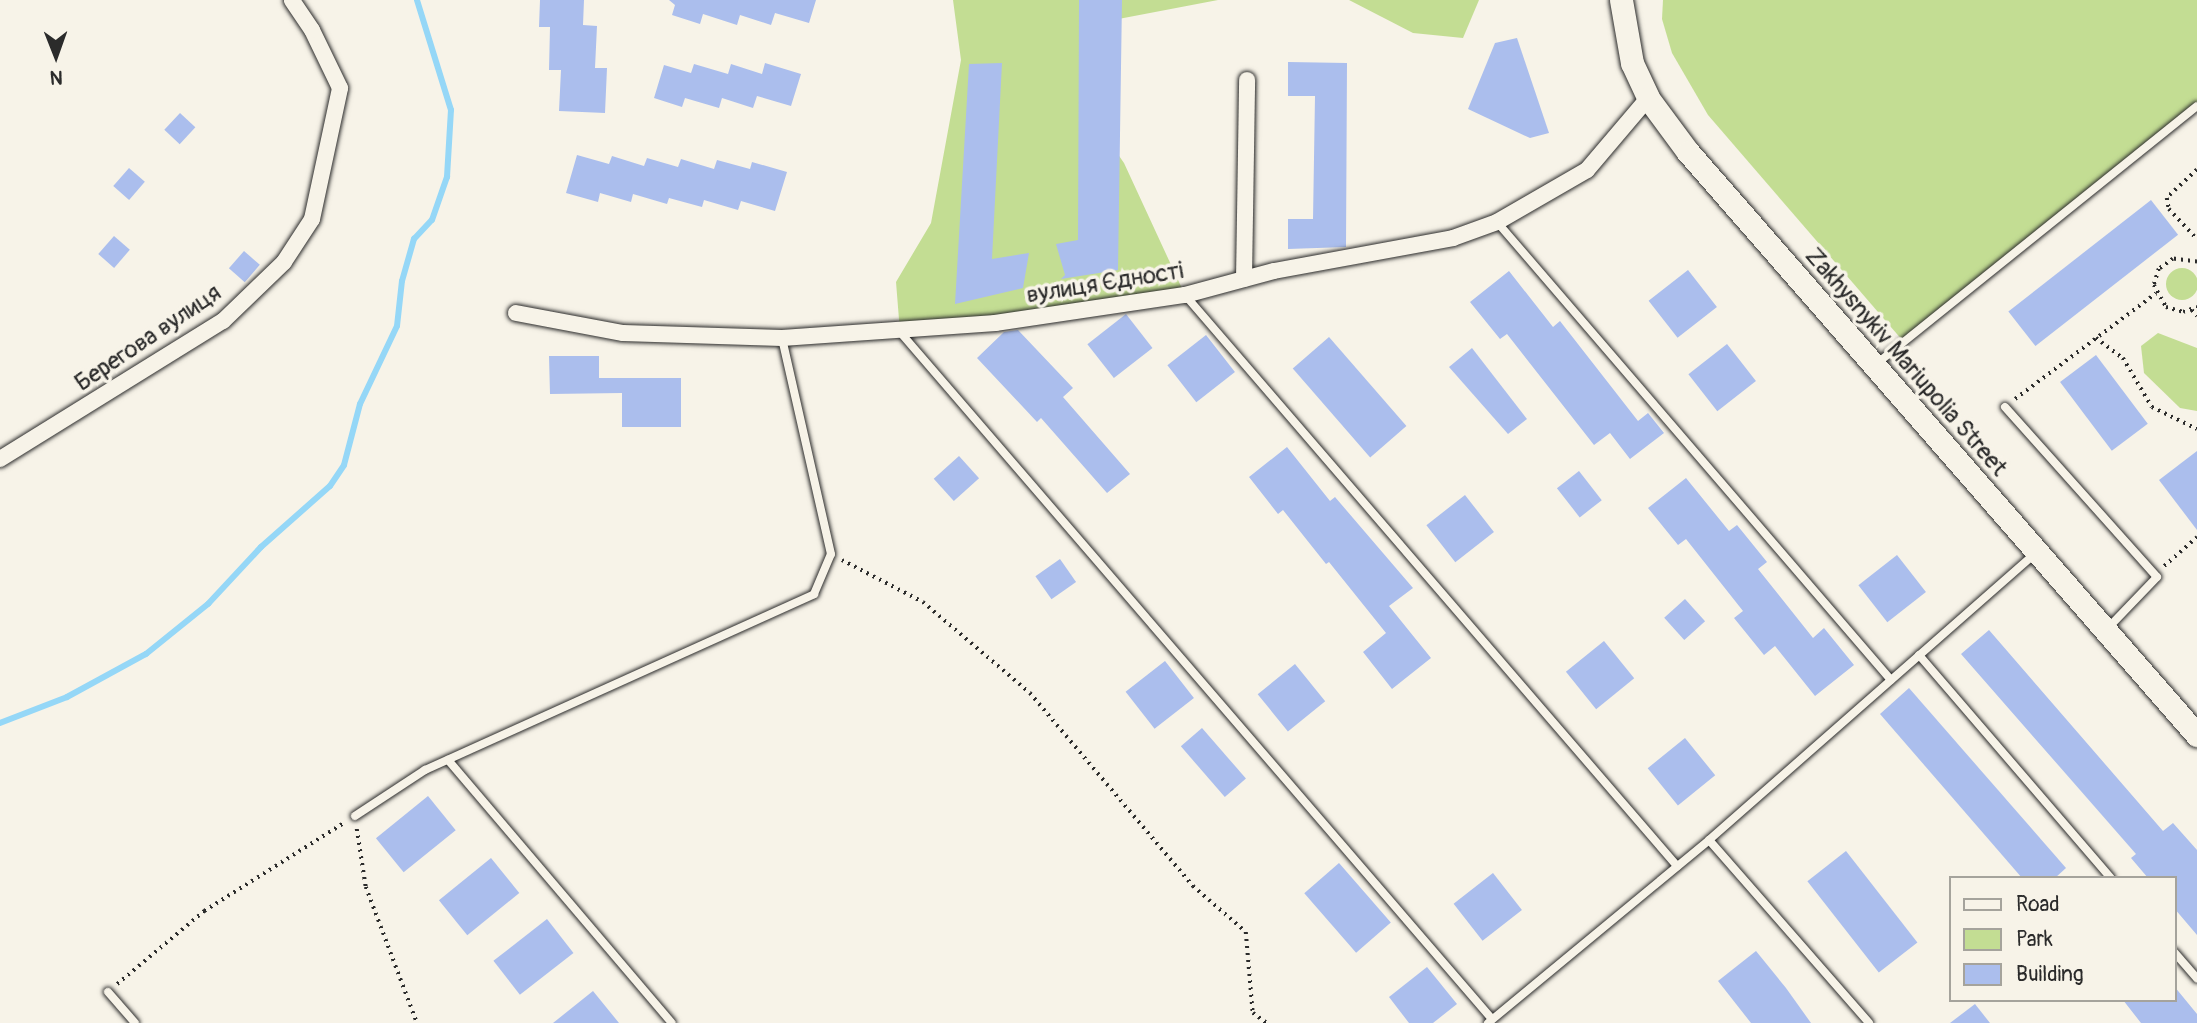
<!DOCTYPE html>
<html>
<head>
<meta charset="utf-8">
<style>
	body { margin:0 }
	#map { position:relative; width:2197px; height:1023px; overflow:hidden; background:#f7f3e8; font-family:Pangolin,sans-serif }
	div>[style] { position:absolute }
	.green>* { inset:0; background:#c3dd93 }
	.round { border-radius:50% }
	.stream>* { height:6px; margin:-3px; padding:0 3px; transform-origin:3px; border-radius:3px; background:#95d7f7 }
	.building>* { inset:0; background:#abbeed; transform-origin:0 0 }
	.path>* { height:3.5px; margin-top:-1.75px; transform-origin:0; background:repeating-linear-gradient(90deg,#2b2b2b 0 2px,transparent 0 7px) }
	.roads { filter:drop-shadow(0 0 2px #2b2b2b) drop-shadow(0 0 2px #2b2b2b) }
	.lane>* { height:8px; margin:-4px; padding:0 4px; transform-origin:4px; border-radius:4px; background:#f7f3e8 }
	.street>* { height:16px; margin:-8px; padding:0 8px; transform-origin:8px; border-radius:8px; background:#f7f3e8 }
	.secondary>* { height:23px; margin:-11.5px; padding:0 11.5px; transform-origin:11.5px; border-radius:11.5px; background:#f7f3e8 }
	span { translate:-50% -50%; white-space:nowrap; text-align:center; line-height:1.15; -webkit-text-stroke:7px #f7f3e8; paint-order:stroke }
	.street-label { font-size:24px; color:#2b2b2b }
	.legend { position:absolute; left:1949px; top:876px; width:228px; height:126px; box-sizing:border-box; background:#f7f3e8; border:2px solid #a5a39c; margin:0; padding:9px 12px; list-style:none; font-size:21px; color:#2b2b2b }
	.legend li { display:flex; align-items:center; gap:14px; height:35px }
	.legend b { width:35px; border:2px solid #a5a39c }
	.north { position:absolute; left:21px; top:21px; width:70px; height:70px; -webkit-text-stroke:5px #f7f3e8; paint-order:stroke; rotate:179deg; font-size:19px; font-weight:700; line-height:28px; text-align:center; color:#2b2b2b }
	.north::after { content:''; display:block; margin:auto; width:24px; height:32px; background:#2b2b2b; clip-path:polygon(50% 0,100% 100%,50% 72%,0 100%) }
</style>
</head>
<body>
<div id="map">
	<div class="green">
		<i style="clip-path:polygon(953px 0,1218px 0,1087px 25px,1083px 104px,1124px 163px,1185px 295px,900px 332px,896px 282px,931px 223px,961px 60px)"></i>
		<i style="clip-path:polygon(1349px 0,1479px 0,1463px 38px,1413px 33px)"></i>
		<i style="clip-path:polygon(1663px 0,2197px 0,2197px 106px,1903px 341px,1708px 115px,1672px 53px,1662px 19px)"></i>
		<i class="round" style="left:2166px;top:268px;width:32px;height:32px"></i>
		<i style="clip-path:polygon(2158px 333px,2197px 348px,2197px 411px,2180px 408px,2144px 373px,2141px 346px)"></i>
	</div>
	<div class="stream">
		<i style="left:0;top:723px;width:72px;rotate:-21.2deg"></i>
		<i style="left:67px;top:697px;width:90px;rotate:-28.6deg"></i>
		<i style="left:146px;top:654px;width:80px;rotate:-38.9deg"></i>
		<i style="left:208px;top:604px;width:78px;rotate:-47.1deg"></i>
		<i style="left:261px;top:547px;width:92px;rotate:-41.5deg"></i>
		<i style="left:330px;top:486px;width:25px;rotate:-56deg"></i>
		<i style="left:344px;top:465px;width:63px;rotate:-75.3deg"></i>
		<i style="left:360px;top:404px;width:86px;rotate:-64.6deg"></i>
		<i style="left:397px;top:326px;width:45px;rotate:-83.7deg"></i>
		<i style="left:402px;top:281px;width:44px;rotate:-74.1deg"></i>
		<i style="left:414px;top:239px;width:26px;rotate:-47deg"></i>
		<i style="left:432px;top:220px;width:46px;rotate:-70.8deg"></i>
		<i style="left:447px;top:177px;width:67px;rotate:-86.6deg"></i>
		<i style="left:451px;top:110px;width:115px;rotate:-107.2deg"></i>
	</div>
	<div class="building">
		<i style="clip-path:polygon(540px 0,584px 0,583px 25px,597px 26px,595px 68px,607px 68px,605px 113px,559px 111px,561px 70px,549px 70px,550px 27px,539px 27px)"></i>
		<i style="clip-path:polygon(669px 0,816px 0,809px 23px,775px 13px,771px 25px,740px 15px,737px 25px,703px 14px,700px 24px,672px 15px,675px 5px)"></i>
		<i style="clip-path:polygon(1079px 0,1122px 0,1118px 270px,1061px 279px,1065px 275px,1056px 244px,1078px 240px)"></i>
		<i style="clip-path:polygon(1517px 38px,1549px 133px,1530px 138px,1468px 109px,1495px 43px)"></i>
		<i style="clip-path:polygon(1288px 62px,1347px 63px,1346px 247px,1288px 249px,1288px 219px,1313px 219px,1315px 96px,1288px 96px)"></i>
		<i style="clip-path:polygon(765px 63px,801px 74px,791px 106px,757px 96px,753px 108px,722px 98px,719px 108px,685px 98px,682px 107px,654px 98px,664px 65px,691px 73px,694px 64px,728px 74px,731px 64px,762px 74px)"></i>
		<i style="clip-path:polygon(1002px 63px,992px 259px,1029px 253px,1023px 288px,955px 304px,969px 64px)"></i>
		<i style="left:180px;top:113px;width:21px;height:23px;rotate:43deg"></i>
		<i style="clip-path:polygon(577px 155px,609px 164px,612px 156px,644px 166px,647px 158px,678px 167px,681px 159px,714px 169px,717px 160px,750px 169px,752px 162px,787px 172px,775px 211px,741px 201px,738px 210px,704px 200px,702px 207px,669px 198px,667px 204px,633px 194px,631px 202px,600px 193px,598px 202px,566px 193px)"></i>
		<i style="left:129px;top:168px;width:21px;height:24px;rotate:41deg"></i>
		<i style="left:2151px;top:200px;width:44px;height:181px;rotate:52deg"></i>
		<i style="left:114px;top:236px;width:21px;height:24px;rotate:41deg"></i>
		<i style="left:244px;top:251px;width:21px;height:23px;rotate:41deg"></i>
		<i style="left:1688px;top:270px;width:47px;height:50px;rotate:52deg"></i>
		<i style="clip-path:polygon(1509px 271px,1553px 327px,1560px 321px,1638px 421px,1648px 413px,1664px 433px,1630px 459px,1610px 433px,1594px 445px,1507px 334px,1500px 339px,1470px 302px)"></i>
		<i style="left:1126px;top:314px;width:43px;height:49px;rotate:52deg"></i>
		<i style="clip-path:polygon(1018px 330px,1073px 388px,1063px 397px,1130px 474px,1107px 493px,1041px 418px,1037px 422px,977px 358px,1004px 332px)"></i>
		<i style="left:1206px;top:335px;width:47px;height:49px;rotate:52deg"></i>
		<i style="left:1329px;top:337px;width:118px;height:48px;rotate:49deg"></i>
		<i style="left:1727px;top:344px;width:47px;height:49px;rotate:52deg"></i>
		<i style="clip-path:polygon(1472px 348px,1527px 419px,1508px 434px,1449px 367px)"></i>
		<i style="left:2096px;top:355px;width:86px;height:45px;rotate:53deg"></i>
		<i style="clip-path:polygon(549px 356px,599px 356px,599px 378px,681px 378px,681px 427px,622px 427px,622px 393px,550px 394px)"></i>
		<i style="clip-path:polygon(1287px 447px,1330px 501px,1335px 497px,1413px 588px,1389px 606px,1431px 658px,1392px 689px,1363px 652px,1386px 633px,1329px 562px,1326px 564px,1283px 510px,1278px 514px,1249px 477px)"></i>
		<i style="clip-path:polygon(2197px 451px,2197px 530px,2159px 480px)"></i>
		<i style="left:959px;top:456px;width:30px;height:34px;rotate:48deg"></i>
		<i style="left:1579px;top:471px;width:37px;height:28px;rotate:52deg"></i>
		<i style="clip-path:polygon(1686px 478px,1729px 531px,1737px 525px,1767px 562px,1758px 569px,1813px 638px,1824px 628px,1854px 665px,1815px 696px,1775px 646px,1764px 655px,1734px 618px,1743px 611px,1686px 539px,1678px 545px,1648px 508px)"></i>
		<i style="left:1465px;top:495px;width:47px;height:49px;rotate:52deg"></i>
		<i style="left:1897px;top:555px;width:47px;height:49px;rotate:52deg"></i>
		<i style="left:1060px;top:559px;width:28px;height:30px;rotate:55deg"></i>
		<i style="left:1685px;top:599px;width:30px;height:28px;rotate:48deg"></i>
		<i style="clip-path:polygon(1989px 630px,2163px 831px,2173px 823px,2197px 850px,2197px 935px,2174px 908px,2174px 878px,2148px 878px,2131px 858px,2136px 854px,1961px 654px)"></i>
		<i style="left:1604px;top:641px;width:48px;height:49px;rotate:51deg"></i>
		<i style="left:1165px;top:661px;width:47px;height:50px;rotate:52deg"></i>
		<i style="left:1295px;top:664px;width:48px;height:48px;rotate:51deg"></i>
		<i style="clip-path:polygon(1909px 688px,2066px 868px,2055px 878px,2022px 878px,1880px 714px)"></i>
		<i style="left:1202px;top:728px;width:67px;height:28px;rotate:49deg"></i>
		<i style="left:1685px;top:738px;width:48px;height:48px;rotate:51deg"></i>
		<i style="left:428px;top:796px;width:44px;height:67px;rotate:51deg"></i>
		<i style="left:1846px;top:851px;width:116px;height:49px;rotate:52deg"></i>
		<i style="left:491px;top:858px;width:45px;height:67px;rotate:51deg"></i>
		<i style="left:1339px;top:863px;width:79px;height:46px;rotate:49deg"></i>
		<i style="left:1493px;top:873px;width:47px;height:50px;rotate:52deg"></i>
		<i style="left:547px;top:919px;width:43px;height:68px;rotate:52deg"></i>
		<i style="clip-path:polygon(1756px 951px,1786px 988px,1811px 1023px,1751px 1023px,1718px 981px)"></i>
		<i style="clip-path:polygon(1427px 967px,1457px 1004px,1433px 1023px,1409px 1023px,1389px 997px)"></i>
		<i style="clip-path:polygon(2174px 986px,2197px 1014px,2197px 1023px,2141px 1023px,2123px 1000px,2174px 1000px)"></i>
		<i style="clip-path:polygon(593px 991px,619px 1023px,553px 1023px)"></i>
		<i style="clip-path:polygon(1975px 1004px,1990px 1023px,1950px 1023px)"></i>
	</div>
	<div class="path">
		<i style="left:2197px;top:170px;width:41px;rotate:137deg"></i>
		<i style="left:2167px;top:198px;width:11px;rotate:80deg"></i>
		<i style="left:2169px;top:209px;width:41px;rotate:47deg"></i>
		<i style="left:2197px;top:262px;width:24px;rotate:-173deg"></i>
		<i style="left:2173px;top:259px;width:17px;rotate:144deg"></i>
		<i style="left:2159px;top:269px;width:17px;rotate:107deg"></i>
		<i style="left:2154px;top:285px;width:25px;rotate:61deg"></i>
		<i style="left:2166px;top:307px;width:18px;rotate:16deg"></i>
		<i style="left:2183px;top:312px;width:15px;rotate:-20deg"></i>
		<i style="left:2192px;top:310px;width:8px;rotate:50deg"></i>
		<i style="left:2096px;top:338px;width:34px;rotate:37deg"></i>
		<i style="left:2123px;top:358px;width:57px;rotate:59.4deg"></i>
		<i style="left:2152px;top:407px;width:50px;rotate:26.1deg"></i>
		<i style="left:2015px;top:399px;width:176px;rotate:-36.9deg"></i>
		<i style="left:842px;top:560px;width:91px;rotate:27.4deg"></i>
		<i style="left:923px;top:602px;width:140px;rotate:40.4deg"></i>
		<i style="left:1030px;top:693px;width:253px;rotate:49.8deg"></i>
		<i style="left:1193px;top:886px;width:70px;rotate:41deg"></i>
		<i style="left:1246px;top:932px;width:81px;rotate:85.1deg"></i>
		<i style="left:1253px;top:1013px;width:17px;rotate:36deg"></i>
		<i style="left:2164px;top:566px;width:44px;rotate:-41.3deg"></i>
		<i style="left:357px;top:829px;width:59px;rotate:81.2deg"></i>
		<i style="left:366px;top:887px;width:145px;rotate:69.4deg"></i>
		<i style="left:117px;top:984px;width:114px;rotate:-40deg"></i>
		<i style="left:204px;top:911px;width:165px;rotate:-32.2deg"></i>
	</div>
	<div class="roads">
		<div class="lane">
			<i style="left:1497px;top:222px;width:604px;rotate:49.3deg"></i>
			<i style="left:1185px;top:295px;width:754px;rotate:49.25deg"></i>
			<i style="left:900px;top:332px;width:907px;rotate:49.25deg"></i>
			<i style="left:1875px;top:365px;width:413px;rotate:-38.8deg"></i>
			<i style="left:2005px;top:407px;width:228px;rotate:48.2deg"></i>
			<i style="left:2157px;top:577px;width:71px;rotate:133.9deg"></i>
			<i style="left:1919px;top:655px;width:294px;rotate:49.3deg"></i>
			<i style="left:448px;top:760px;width:345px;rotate:49.6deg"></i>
			<i style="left:355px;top:816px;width:84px;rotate:-33.3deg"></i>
			<i style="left:425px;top:770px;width:427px;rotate:-24.3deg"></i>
			<i style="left:814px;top:594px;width:43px;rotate:-67deg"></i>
			<i style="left:831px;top:554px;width:221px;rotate:-102.8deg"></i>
			<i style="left:1709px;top:840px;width:243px;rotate:48.8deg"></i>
			<i style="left:2174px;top:952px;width:35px;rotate:49deg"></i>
			<i style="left:108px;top:992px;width:41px;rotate:48.9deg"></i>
			<i style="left:1488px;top:1023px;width:287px;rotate:-39.6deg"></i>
			<i style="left:1709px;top:840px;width:434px;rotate:-41.3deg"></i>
		</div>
		<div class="street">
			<i style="left:1244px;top:279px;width:199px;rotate:-89.1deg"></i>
			<i style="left:516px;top:313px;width:109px;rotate:10.6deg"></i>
			<i style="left:623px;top:333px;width:159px;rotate:1.8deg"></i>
			<i style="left:782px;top:338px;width:214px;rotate:-4deg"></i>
			<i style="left:995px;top:323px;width:192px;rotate:-8.4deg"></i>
			<i style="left:1185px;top:295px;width:92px;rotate:-15.1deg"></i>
			<i style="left:1274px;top:271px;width:182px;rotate:-10.4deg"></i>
			<i style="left:1453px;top:238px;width:47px;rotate:-20deg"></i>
			<i style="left:1497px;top:222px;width:104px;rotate:-30deg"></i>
			<i style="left:1587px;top:170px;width:94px;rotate:-49.7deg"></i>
			<i style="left:0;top:459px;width:262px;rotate:-31.8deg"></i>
			<i style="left:223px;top:321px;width:85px;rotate:-44deg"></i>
			<i style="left:284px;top:262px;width:51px;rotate:-56.9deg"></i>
			<i style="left:312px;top:219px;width:134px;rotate:-77.9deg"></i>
			<i style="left:340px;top:88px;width:64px;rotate:-115.8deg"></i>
			<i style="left:312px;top:30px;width:36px;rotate:-124deg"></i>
		</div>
		<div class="secondary">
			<i style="left:1621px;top:0;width:64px;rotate:80.1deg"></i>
			<i style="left:1632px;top:63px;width:38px;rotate:65deg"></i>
			<i style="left:1648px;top:98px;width:67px;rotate:53.5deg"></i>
			<i style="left:1688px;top:152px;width:774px;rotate:48.88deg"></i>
		</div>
	</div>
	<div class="street-label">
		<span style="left:1105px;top:283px;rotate:-9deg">вулиця Єдності</span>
		<span style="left:148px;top:338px;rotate:-34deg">Берегова вулиця</span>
		<span style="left:1906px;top:362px;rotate:49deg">Zakhysnykiv Mariupolia Street</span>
	</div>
	<ul class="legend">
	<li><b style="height:9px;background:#f7f3e8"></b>Road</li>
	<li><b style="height:19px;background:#c3dd93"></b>Park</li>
	<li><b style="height:19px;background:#abbeed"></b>Building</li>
	</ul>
	<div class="north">N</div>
</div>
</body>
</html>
